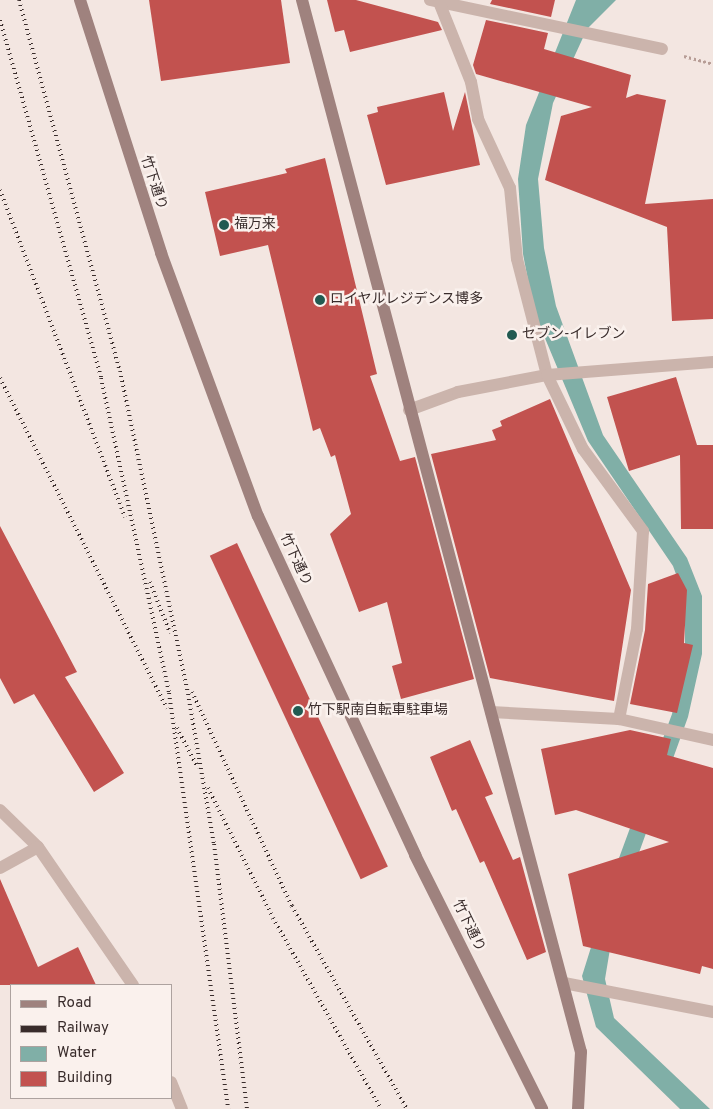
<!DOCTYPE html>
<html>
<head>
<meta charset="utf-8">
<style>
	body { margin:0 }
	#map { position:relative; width:713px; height:1109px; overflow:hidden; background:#f3e6e1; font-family:Overpass,"Noto Sans JP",sans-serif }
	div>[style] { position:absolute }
	.water>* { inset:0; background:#80afa7 }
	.building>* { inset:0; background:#c2524f; transform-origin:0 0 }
	.path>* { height:3px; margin-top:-1.5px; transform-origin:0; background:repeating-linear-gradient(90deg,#b79d96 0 2.5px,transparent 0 5px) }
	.street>* { height:12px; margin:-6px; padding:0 6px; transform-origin:6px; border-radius:6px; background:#cbb4ac }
	.secondary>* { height:12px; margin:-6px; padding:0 6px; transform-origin:6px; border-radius:6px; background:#9f827e }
	.rail>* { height:4px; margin-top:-2px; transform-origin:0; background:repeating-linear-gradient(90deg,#392c2b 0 1px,transparent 0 5px) }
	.dots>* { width:14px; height:14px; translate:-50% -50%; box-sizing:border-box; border:2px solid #faf1ed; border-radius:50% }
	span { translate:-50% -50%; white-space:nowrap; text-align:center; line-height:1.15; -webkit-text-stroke:5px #faf1ed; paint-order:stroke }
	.street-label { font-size:14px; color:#392c2b }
	.poi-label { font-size:14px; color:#392c2b }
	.left { translate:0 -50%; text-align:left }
	.legend { position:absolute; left:10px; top:984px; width:162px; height:115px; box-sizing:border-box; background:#faf1ed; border:1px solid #ada29f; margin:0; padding:6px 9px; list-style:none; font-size:15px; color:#392c2b }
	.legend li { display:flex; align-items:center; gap:10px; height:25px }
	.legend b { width:25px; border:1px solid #ada29f }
</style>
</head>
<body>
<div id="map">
	<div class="water">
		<i style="clip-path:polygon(576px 0,616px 0,587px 29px,553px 103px,538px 179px,544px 248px,556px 306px,603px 435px,687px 558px,702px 596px,702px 654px,688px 717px,615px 919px,605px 979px,614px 1018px,710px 1109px,680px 1109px,596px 1027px,582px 976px,619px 858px,672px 714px,685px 655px,685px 599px,673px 566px,588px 441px,534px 312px,523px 254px,518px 179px,526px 125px)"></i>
	</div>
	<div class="building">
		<i style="clip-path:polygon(149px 0,281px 0,290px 63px,161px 81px)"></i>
		<i style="clip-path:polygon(327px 0,356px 0,438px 22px,442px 30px,350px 52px,344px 30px,335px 32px)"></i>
		<i style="clip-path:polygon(492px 0,555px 0,551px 17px,490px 4px)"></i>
		<i style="clip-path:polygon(486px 20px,548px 33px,544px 49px,631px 75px,626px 98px,637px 94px,666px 100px,645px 204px,713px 199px,713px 319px,672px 321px,667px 227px,545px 180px,561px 116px,592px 107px,476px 74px,473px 65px)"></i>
		<i style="clip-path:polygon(444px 92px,453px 131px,465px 92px,480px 165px,386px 185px,367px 115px,378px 112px,377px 107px)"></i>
		<i style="clip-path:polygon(325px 158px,377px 374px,370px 376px,400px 461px,415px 457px,474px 679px,401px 699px,392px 666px,402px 663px,387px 602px,359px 612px,330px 534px,351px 514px,335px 455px,331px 457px,320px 428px,313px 431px,268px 245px,220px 256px,205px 192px,287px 173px,285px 169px)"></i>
		<i style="clip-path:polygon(676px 377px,697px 445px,713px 445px,713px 529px,681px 529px,680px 455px,629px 471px,607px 397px)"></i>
		<i style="clip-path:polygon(550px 399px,631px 590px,614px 701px,490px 678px,431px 454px,496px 440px,492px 430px,502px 426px,500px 421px)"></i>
		<i style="clip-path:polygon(0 526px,77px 672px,65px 677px,124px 773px,94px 792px,34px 694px,14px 704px,0 678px)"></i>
		<i style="left:237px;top:543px;width:357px;height:30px;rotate:65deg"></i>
		<i style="clip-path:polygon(678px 573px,687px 590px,684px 643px,693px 645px,677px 713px,630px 704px,645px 630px,648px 584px)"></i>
		<i style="clip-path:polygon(630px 730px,671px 739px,667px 755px,713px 768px,713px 969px,702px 966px,700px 974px,583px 946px,568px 874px,669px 842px,576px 810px,555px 815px,541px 749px)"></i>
		<i style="clip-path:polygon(470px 740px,493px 794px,485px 797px,513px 860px,520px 857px,546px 952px,527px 960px,484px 861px,480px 863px,456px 809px,452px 811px,430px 757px)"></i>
		<i style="clip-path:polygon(0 879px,38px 967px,78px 947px,96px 985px,0 985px)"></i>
	</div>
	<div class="path">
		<i style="left:684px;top:56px;width:30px;rotate:15deg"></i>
	</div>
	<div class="street">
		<i style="left:430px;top:0;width:237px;rotate:11.9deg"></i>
		<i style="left:439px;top:2px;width:86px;rotate:68.2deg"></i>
		<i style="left:471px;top:82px;width:38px;rotate:79deg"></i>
		<i style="left:478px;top:119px;width:76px;rotate:65.1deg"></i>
		<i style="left:510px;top:188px;width:71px;rotate:84.4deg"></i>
		<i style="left:517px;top:259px;width:120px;rotate:75.5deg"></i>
		<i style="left:547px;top:375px;width:82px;rotate:64.1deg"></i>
		<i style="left:583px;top:449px;width:102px;rotate:53.8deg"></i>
		<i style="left:643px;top:531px;width:98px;rotate:93.5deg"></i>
		<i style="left:637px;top:629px;width:92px;rotate:101.3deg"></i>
		<i style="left:409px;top:410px;width:52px;rotate:-20.2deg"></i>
		<i style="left:458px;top:392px;width:91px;rotate:-10.8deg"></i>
		<i style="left:547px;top:375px;width:167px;rotate:-4.5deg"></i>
		<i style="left:491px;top:712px;width:128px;rotate:3.1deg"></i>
		<i style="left:619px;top:719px;width:96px;rotate:12.6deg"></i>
		<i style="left:0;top:810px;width:53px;rotate:44.2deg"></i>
		<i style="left:38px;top:847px;width:168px;rotate:55.5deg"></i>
		<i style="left:0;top:868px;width:43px;rotate:-28.9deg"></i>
		<i style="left:564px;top:983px;width:152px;rotate:11deg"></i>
		<i style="left:171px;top:1082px;width:29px;rotate:68deg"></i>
	</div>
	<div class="secondary">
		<i style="left:80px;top:0;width:266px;rotate:72.2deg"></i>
		<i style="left:161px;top:253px;width:280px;rotate:69.8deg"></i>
		<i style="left:258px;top:516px;width:374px;rotate:65.1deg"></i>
		<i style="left:415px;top:855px;width:284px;rotate:63.4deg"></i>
		<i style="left:302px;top:0;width:1088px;rotate:75.15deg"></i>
		<i style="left:581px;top:1052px;width:57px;rotate:93deg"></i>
	</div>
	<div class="rail">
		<i style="left:19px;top:0;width:385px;rotate:74.8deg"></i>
		<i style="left:120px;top:371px;width:330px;rotate:78.1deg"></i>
		<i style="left:188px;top:694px;width:152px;rotate:80.2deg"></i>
		<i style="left:214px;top:844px;width:267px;rotate:82.9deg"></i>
		<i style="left:0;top:20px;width:372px;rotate:74.2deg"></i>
		<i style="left:101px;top:378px;width:322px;rotate:77.8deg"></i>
		<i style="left:169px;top:693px;width:420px;rotate:81.9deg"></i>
		<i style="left:0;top:190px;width:350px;rotate:69.1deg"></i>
		<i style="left:0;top:378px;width:370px;rotate:63.2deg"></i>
		<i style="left:150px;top:582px;width:55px;rotate:68.6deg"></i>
		<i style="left:192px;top:692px;width:236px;rotate:65deg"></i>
		<i style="left:292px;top:906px;width:233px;rotate:60.5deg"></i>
		<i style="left:177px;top:728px;width:45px;rotate:62.3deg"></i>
		<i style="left:208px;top:788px;width:145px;rotate:63.4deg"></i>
		<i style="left:273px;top:918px;width:219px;rotate:60.5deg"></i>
	</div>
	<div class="dots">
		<i style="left:224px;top:225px;background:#215a51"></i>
		<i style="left:320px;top:300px;background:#215a51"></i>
		<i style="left:512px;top:335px;background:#215a51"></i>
		<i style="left:298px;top:711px;background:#215a51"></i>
	</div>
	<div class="street-label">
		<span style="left:153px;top:183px;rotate:72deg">竹下通り</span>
		<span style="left:295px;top:560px;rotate:65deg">竹下通り</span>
		<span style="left:468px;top:926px;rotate:64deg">竹下通り</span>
	</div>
	<div class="poi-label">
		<span class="left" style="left:234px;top:225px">福万来</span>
		<span class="left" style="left:330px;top:300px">ロイヤルレジデンス博多</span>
		<span class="left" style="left:522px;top:335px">セブン-イレブン</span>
		<span class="left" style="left:308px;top:711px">竹下駅南自転車駐車場</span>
	</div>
	<ul class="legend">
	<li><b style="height:6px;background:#9f827e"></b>Road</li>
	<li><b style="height:6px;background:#392c2b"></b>Railway</li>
	<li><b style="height:14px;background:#80afa7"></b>Water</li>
	<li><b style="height:14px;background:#c2524f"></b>Building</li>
	</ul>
</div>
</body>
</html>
